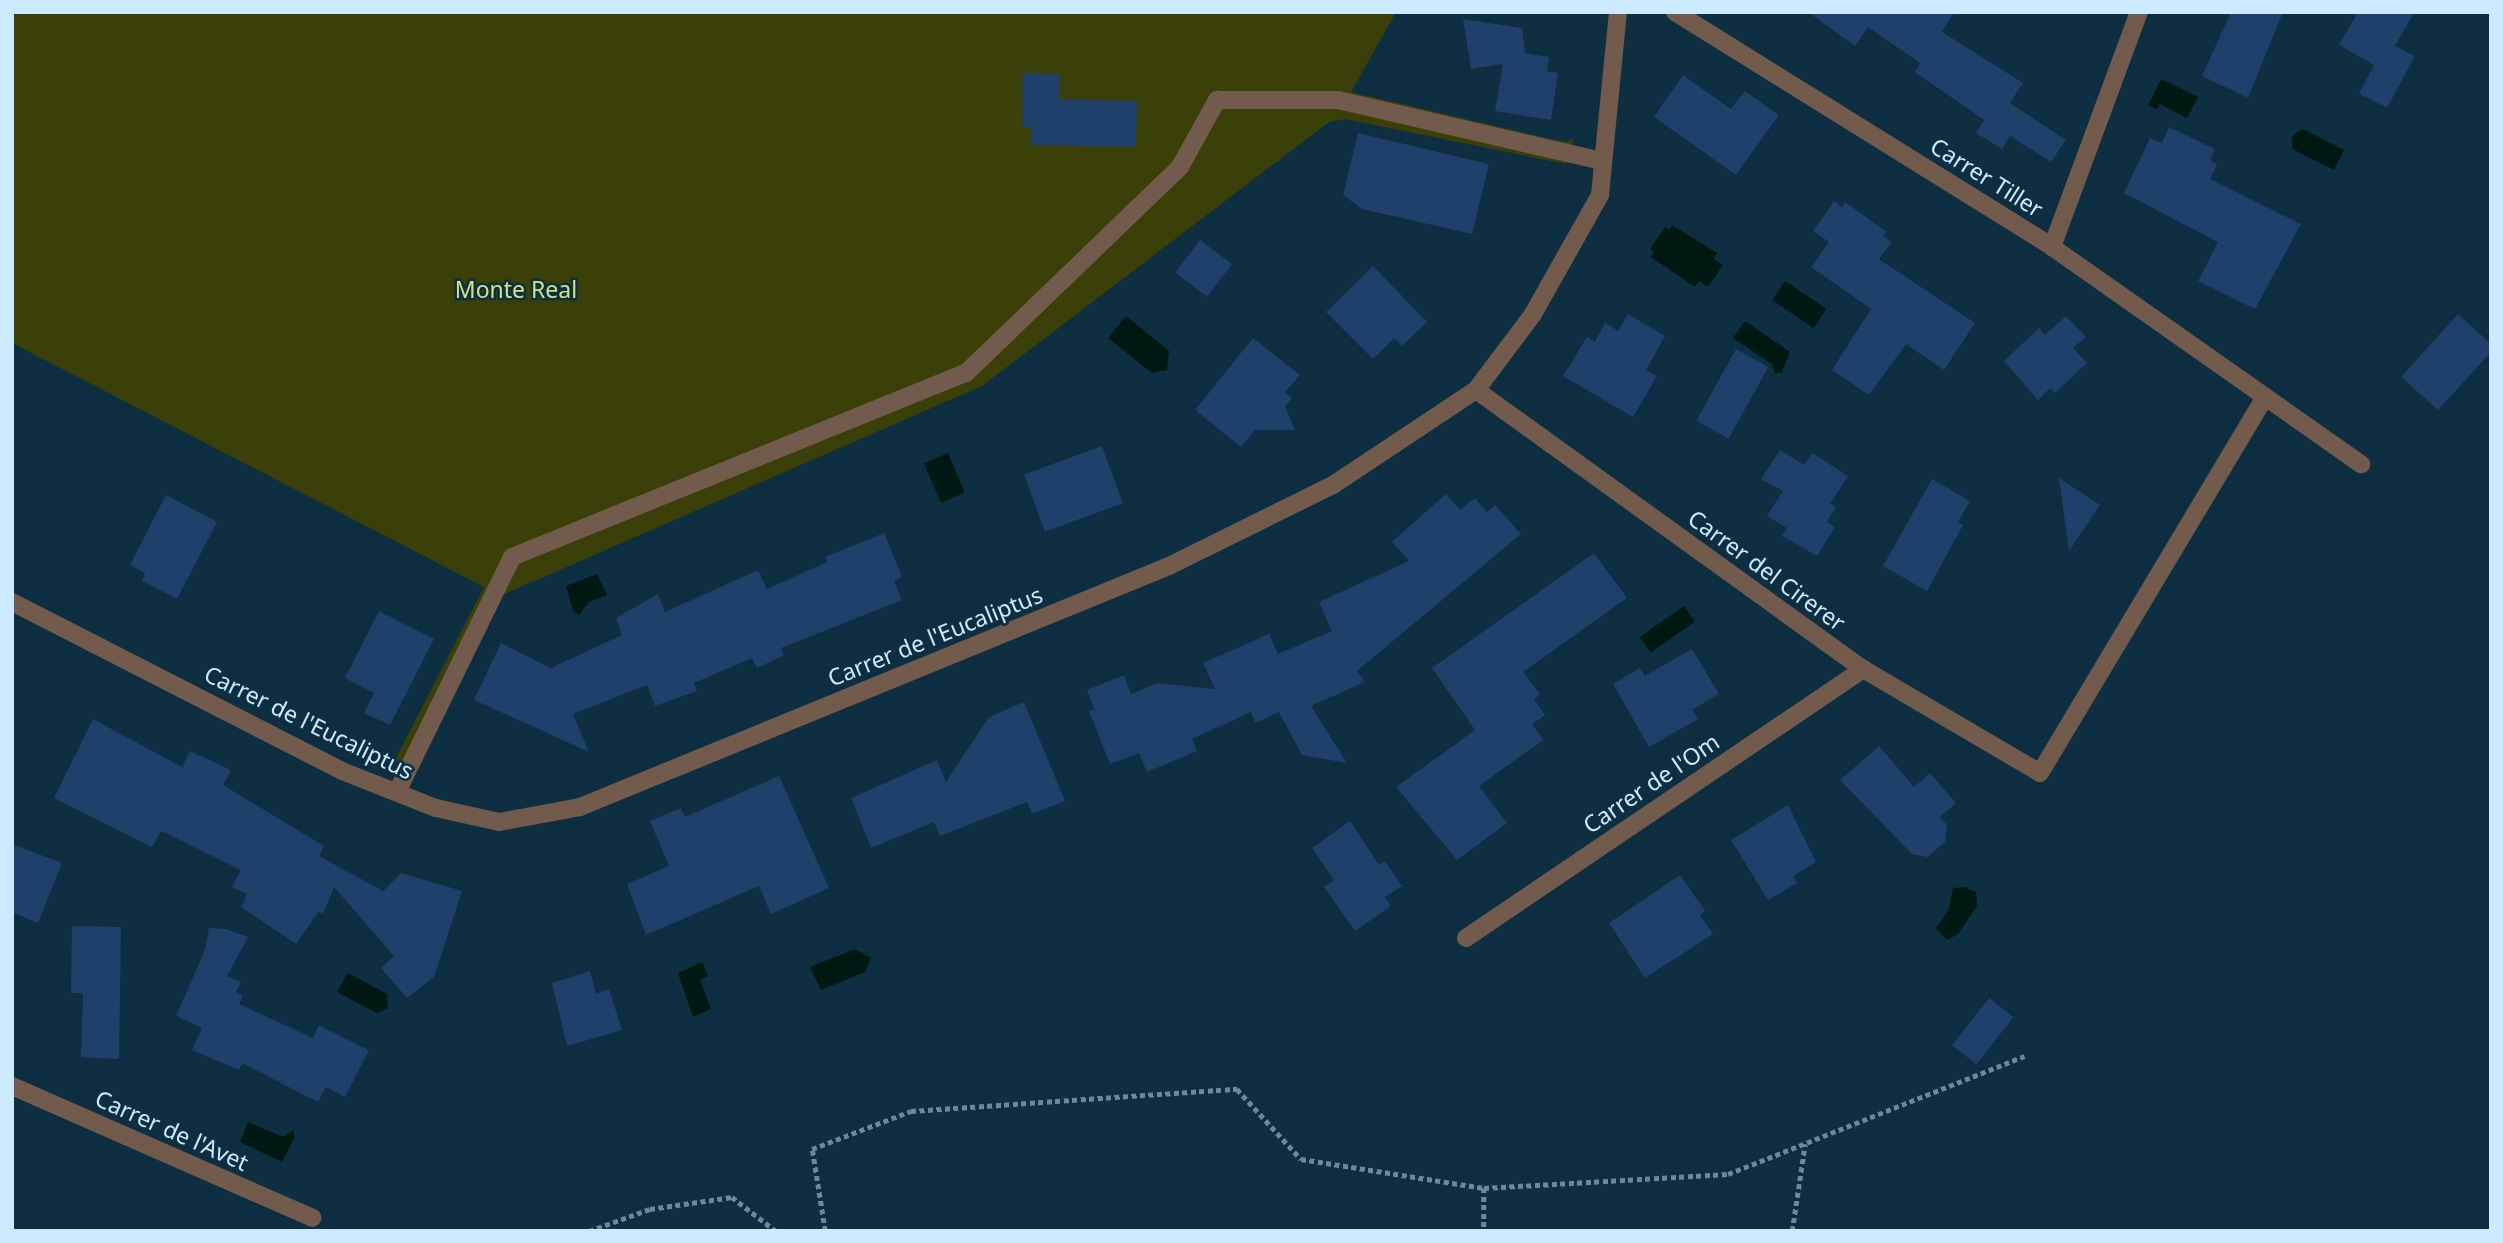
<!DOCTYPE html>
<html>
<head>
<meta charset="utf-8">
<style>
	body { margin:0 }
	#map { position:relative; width:2503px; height:1243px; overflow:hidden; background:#0d2f41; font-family:"Noto Sans",sans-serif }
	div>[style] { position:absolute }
	.green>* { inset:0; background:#3b4009 }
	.water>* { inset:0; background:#001812; transform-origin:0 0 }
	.building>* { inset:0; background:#1e406a; transform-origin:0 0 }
	.path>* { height:4.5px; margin-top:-2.25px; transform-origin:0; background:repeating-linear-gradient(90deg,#698a9c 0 5px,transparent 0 8.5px) }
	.minor>* { height:18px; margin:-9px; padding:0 9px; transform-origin:9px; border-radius:9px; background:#725b4c }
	span { translate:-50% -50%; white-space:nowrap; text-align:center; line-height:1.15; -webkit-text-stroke:5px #0d2f41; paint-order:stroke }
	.street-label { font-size:23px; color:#cbeafd }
	.park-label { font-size:23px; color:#d5e281 }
	.frame { position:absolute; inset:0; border:14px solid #cbeafd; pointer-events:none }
</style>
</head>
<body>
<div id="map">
	<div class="green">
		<i style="clip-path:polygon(12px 12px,1396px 12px,1351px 92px,1550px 139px,1566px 142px,1574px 138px,1566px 164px,1345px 119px,1329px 122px,982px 386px,500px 596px,414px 767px,394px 762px,484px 587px,12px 343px)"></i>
	</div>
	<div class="water">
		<i style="clip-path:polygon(2161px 79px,2198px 97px,2187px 118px,2160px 104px,2157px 109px,2148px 105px)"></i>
		<i style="clip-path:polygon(2303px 129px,2344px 150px,2334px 170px,2292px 149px,2292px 136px)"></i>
		<i style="clip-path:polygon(1672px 225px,1717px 253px,1714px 259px,1723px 265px,1708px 287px,1699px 281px,1695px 287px,1651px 257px,1654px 252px,1650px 249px,1665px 227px,1669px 230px)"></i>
		<i style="left:1785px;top:281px;width:50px;height:23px;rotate:34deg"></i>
		<i style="clip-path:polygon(1126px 316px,1169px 351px,1167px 370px,1152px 373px,1108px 338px)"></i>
		<i style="clip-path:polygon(1745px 321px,1790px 352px,1782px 372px,1775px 374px,1772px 364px,1733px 338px)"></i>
		<i style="left:948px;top:453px;width:43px;height:26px;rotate:67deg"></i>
		<i style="clip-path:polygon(597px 574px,607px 595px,589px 602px,579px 615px,573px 611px,566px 586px)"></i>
		<i style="left:1684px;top:606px;width:19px;height:54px;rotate:55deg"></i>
		<i style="clip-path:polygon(1965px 887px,1976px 892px,1977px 906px,1958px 934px,1947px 940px,1936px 928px,1949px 909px,1953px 888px)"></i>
		<i style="clip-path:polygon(855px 949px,871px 958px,865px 972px,821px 990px,810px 967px)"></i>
		<i style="clip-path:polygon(702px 962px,708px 976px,700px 980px,711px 1009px,693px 1017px,678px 973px)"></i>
		<i style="clip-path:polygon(348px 973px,387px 994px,388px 1008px,377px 1013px,337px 992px)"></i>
		<i style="clip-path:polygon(248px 1122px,283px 1137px,293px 1130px,295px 1137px,282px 1162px,240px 1142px)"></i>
	</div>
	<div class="building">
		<i style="clip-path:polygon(1808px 12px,1954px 12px,1942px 32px,2023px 83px,2010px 103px,2066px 140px,2051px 162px,2010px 136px,2002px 149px,1976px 133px,1984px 120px,1915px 72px,1920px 63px,1868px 27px,1855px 46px)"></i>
		<i style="clip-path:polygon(2231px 12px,2283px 12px,2248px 98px,2202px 76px)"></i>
		<i style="clip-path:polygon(2358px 12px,2414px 12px,2395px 46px,2415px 56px,2387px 108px,2359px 94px,2374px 65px,2339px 45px)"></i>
		<i style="clip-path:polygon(1463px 19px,1522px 28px,1525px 53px,1549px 57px,1547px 71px,1558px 73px,1551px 120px,1495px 111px,1503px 64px,1471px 69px)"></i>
		<i style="clip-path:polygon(1023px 73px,1060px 74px,1059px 99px,1137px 101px,1136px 147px,1031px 145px,1031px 127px,1022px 127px)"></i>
		<i style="clip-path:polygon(1683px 75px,1731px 109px,1745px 91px,1779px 115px,1736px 175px,1654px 117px)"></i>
		<i style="clip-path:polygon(2169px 127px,2215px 149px,2210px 160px,2217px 164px,2210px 179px,2301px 224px,2255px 309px,2198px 281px,2218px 242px,2124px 193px,2150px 138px,2162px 143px)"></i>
		<i style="clip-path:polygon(1358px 133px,1489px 164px,1472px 234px,1362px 209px,1343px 195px)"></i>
		<i style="clip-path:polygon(1834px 201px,1842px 207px,1845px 202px,1887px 232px,1883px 236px,1892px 242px,1879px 259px,1975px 323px,1944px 370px,1906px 344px,1869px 395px,1832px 370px,1871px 309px,1811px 267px,1829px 242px,1813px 231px)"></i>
		<i style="left:1200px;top:240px;width:40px;height:41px;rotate:37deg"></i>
		<i style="clip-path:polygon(1373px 266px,1427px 322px,1402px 346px,1394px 338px,1373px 359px,1326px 312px)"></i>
		<i style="clip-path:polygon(1628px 314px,1665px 336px,1646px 370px,1657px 376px,1633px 417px,1563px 376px,1587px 337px,1595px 342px,1605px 323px,1618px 331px)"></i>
		<i style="clip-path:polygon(2458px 314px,2491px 344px,2491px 352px,2438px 410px,2401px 377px)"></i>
		<i style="clip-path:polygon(2066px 316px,2086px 337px,2073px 348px,2087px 363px,2055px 393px,2050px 388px,2038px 400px,2004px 361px,2039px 328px,2045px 335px)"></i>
		<i style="clip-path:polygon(1253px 338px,1300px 375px,1285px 392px,1292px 398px,1285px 406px,1295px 430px,1255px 430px,1241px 447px,1195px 410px)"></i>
		<i style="left:1736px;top:349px;width:37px;height:82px;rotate:29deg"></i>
		<i style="left:1102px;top:446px;width:61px;height:83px;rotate:70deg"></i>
		<i style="clip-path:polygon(1780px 450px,1804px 465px,1812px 453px,1848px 476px,1830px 504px,1836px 507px,1827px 522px,1835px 527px,1817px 556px,1782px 536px,1787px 528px,1767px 516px,1783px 491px,1761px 479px)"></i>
		<i style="clip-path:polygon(2059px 478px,2100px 505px,2069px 551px)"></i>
		<i style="clip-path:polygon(1932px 479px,1970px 501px,1958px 522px,1963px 525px,1927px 591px,1883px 566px)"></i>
		<i style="clip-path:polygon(1446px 494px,1460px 510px,1475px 498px,1487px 512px,1495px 505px,1521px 534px,1357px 671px,1365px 682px,1311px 706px,1347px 763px,1302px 755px,1279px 712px,1255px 723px,1251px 712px,1192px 739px,1197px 751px,1147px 772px,1139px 753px,1110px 764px,1089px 711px,1094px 709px,1087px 690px,1124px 675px,1131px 694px,1157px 683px,1215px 689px,1203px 663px,1269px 634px,1278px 654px,1332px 631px,1319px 602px,1409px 561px,1392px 542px)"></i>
		<i style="clip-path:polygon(166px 495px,217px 522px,177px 599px,142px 581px,145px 573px,130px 565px)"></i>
		<i style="clip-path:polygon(884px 533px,902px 577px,894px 581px,902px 600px,781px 648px,784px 655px,757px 668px,752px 658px,694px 683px,697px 691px,655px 706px,647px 685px,573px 714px,589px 752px,474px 700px,501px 643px,551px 668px,622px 635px,616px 618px,658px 594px,665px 612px,758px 570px,767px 589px,827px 562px,825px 557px)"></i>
		<i style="clip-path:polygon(1594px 553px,1627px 598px,1523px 672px,1540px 694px,1534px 699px,1545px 715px,1532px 724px,1543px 740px,1479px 786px,1507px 823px,1457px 860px,1396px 787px,1475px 730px,1432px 668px)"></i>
		<i style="clip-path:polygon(379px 611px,434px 639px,390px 725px,364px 713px,374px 693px,345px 678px)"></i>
		<i style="clip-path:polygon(1692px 649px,1719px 694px,1692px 710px,1698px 719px,1649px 747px,1613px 684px,1640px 668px,1645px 676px)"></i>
		<i style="clip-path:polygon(1024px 702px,1065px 801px,1032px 814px,1027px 802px,940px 836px,934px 822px,871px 848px,851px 798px,937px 760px,946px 782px,989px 717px)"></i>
		<i style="clip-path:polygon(93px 719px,182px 767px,190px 751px,231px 770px,223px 785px,324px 846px,319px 856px,383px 891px,401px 873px,462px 891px,434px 977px,407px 998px,381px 968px,394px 956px,334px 887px,323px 914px,319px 911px,296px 944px,241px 907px,247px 894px,232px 887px,241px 870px,161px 831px,152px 847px,54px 798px)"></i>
		<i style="clip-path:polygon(1879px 746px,1914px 787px,1930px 773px,1956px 803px,1940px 817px,1947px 825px,1945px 842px,1927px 857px,1912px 854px,1840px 780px)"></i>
		<i style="clip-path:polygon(779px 776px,829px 888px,771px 914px,759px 886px,646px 935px,627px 884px,669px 866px,650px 821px,681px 808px,685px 817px)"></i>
		<i style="clip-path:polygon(1788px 805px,1816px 862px,1793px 876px,1797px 883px,1768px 900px,1731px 840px)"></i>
		<i style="clip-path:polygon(1350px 821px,1379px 865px,1385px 861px,1402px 886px,1385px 897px,1391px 906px,1355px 931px,1324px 887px,1334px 880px,1312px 848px)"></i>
		<i style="clip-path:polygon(12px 844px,62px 863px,38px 923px,12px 912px)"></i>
		<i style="clip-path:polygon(1680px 875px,1705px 911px,1700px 915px,1713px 934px,1645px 978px,1609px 923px)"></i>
		<i style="clip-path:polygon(72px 926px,121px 927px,119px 1059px,81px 1057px,83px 993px,71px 993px)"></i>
		<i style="clip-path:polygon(209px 928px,226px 929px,248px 937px,227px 976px,241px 982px,236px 992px,243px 996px,239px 1004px,313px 1038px,319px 1025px,369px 1050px,345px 1097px,326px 1087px,318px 1102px,242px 1063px,239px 1070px,192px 1050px,202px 1028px,176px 1016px,205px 950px)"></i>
		<i style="clip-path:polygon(590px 971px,596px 994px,609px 989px,622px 1030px,567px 1046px,552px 983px)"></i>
		<i style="left:1989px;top:998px;width:31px;height:60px;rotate:38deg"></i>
	</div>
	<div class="path">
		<i style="left:1484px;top:1188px;width:244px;rotate:-3.3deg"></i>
		<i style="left:1728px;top:1174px;width:319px;rotate:-21.7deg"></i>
		<i style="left:589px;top:1231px;width:65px;rotate:-19.8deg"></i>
		<i style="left:650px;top:1209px;width:83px;rotate:-8.3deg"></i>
		<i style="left:732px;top:1197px;width:56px;rotate:37.7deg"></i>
		<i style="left:825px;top:1231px;width:83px;rotate:-99deg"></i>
		<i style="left:812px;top:1149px;width:106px;rotate:-21deg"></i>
		<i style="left:911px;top:1111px;width:327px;rotate:-3.9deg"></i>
		<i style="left:1237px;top:1089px;width:95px;rotate:47.6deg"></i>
		<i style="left:1301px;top:1159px;width:185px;rotate:9deg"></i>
		<i style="left:1484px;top:1188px;width:43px;rotate:90deg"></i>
		<i style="left:1792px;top:1231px;width:88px;rotate:-81.5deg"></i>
	</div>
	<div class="minor">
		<i style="left:1675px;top:12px;width:444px;rotate:31.9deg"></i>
		<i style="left:2052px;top:247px;width:378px;rotate:35.1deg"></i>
		<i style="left:2052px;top:247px;width:251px;rotate:-69.7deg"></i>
		<i style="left:1476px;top:390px;width:477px;rotate:35.8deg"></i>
		<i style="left:1863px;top:669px;width:205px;rotate:30.4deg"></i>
		<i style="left:2040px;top:773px;width:438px;rotate:-59.1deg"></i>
		<i style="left:12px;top:602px;width:371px;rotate:27.1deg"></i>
		<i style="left:342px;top:771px;width:101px;rotate:21.5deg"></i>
		<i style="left:436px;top:808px;width:65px;rotate:12.5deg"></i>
		<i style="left:499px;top:822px;width:82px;rotate:-10.5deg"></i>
		<i style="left:580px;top:807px;width:636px;rotate:-22.25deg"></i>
		<i style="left:1169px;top:566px;width:183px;rotate:-26.3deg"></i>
		<i style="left:1333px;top:485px;width:172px;rotate:-33.6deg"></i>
		<i style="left:1476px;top:390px;width:95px;rotate:-53.1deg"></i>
		<i style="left:1533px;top:314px;width:137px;rotate:-60.6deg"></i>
		<i style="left:1600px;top:195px;width:184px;rotate:-84.4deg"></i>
		<i style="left:397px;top:792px;width:262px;rotate:-63.9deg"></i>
		<i style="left:512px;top:557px;width:490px;rotate:-22.1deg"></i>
		<i style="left:966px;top:373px;width:297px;rotate:-43.9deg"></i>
		<i style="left:1180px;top:167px;width:77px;rotate:-61.1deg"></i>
		<i style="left:1217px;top:100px;width:121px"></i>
		<i style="left:1338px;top:100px;width:272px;rotate:13deg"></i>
		<i style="left:1466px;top:938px;width:480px;rotate:-34.1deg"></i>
		<i style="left:12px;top:1086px;width:328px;rotate:23.7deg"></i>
	</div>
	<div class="street-label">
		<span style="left:1987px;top:177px;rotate:32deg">Carrer Tiller</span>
		<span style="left:1767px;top:570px;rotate:36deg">Carrer del Cirerer</span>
		<span style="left:935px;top:636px;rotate:-22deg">Carrer de l'Eucaliptus</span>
		<span style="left:309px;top:722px;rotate:26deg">Carrer de l'Eucaliptus</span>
		<span style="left:1651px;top:783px;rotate:-34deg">Carrer de l'Om</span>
		<span style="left:172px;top:1130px;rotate:24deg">Carrer de l'Avet</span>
	</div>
	<div class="park-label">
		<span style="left:516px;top:289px">Monte Real</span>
	</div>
	<div class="frame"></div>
</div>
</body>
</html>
